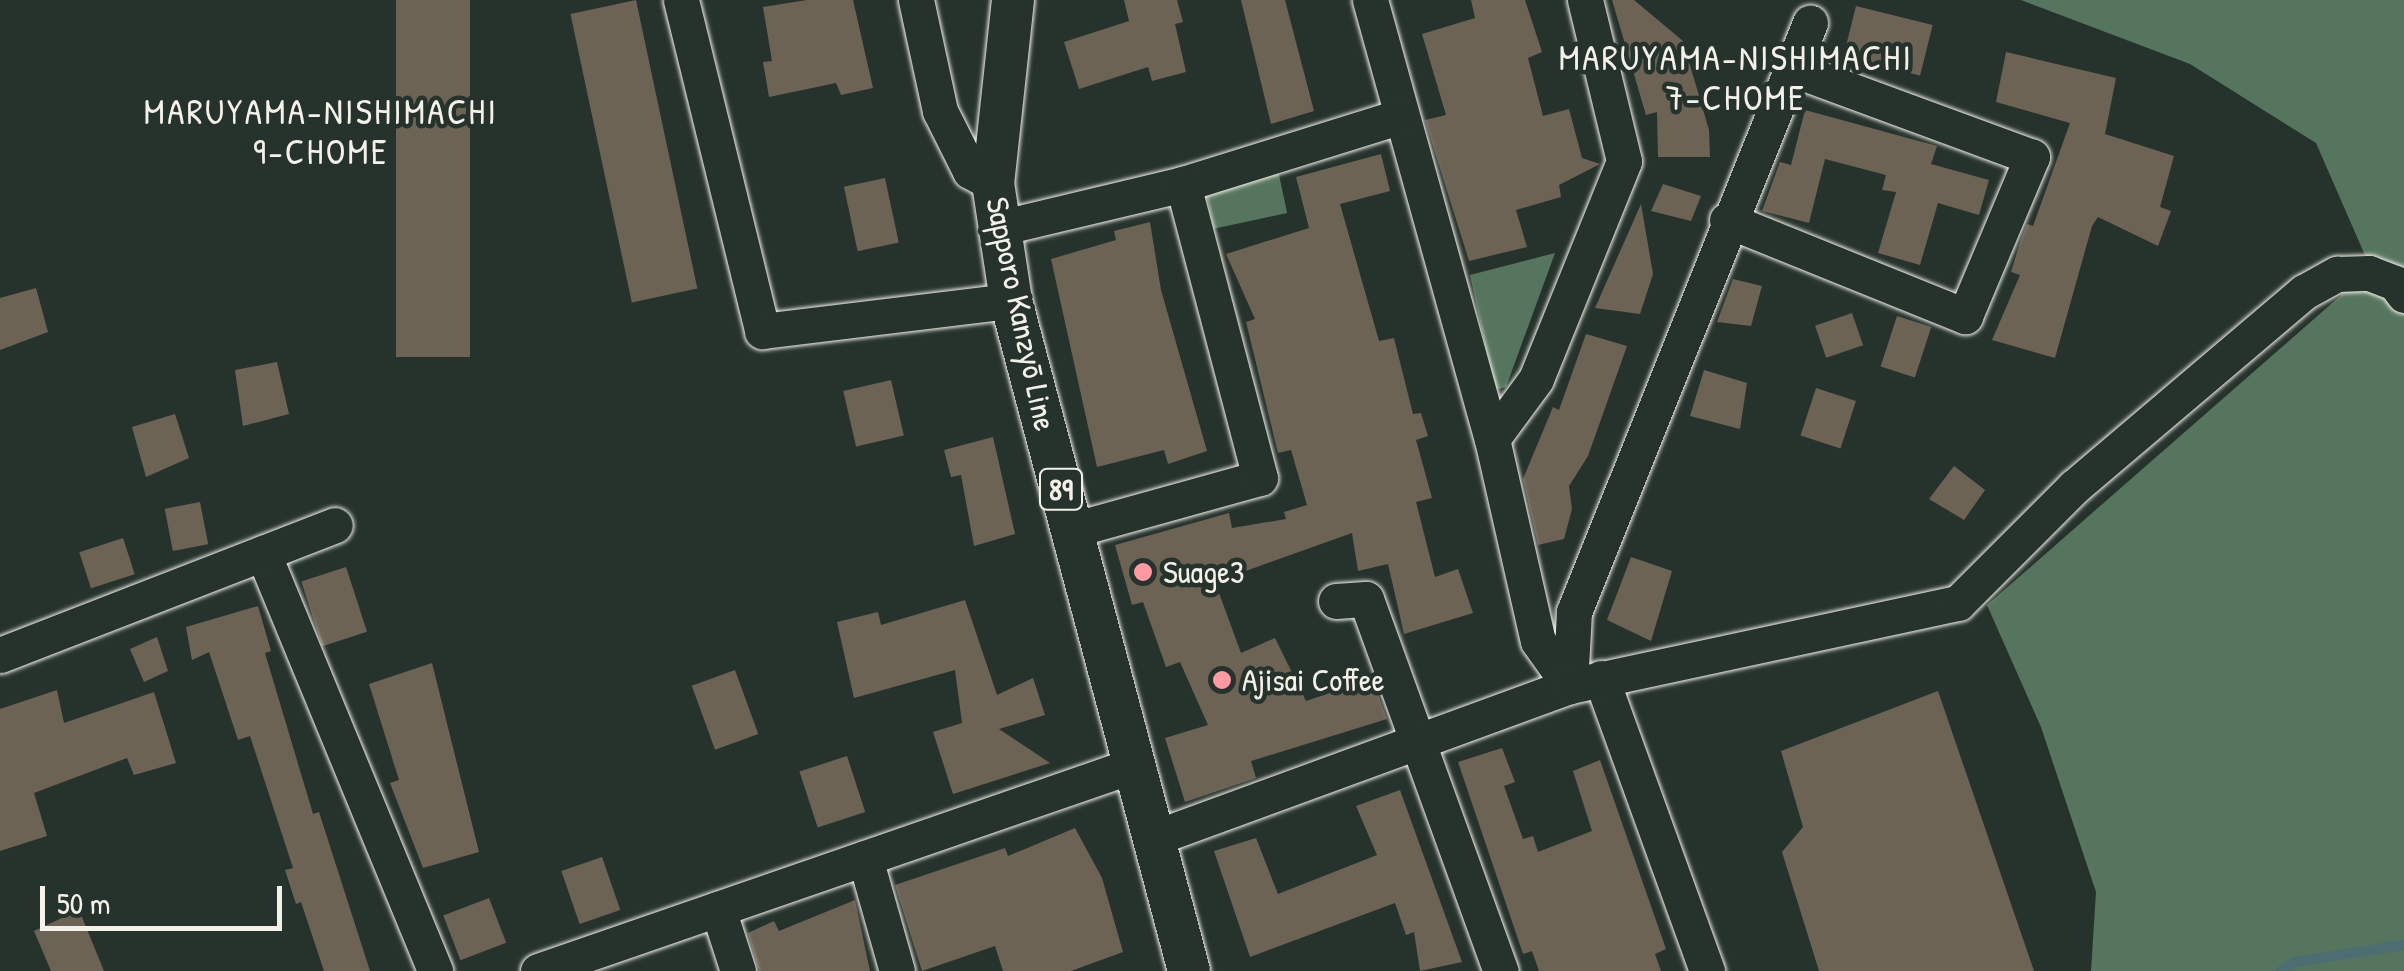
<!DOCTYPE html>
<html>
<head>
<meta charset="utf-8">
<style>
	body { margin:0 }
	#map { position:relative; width:2404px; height:971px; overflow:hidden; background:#26332d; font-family:"Patrick Hand",sans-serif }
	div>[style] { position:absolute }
	.green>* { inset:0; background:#55755e; transform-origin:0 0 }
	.stream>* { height:10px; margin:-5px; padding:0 5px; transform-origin:5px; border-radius:5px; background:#4c6d72 }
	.building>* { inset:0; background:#6c6355; transform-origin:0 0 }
	.roads { filter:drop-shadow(0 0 2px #f4f1e8) drop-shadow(0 0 2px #f4f1e8) }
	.minor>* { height:35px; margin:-17.5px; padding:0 17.5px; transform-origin:17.5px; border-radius:17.5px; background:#26332d }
	.major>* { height:42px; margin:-21px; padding:0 21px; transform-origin:21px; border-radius:21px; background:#26332d }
	.dots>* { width:28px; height:28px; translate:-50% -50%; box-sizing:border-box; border:5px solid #26332d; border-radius:50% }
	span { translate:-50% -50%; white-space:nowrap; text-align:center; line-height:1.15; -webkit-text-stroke:9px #26332d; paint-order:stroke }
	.shield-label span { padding:2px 8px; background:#26332d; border:2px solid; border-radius:8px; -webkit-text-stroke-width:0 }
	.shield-label { font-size:30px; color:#f4f1e8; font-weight:700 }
	.street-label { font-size:32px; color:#f4f1e8 }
	.poi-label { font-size:32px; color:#f4f1e8 }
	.left { translate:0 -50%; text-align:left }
	.neighbourhood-label { font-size:35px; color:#f4f1e8; letter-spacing:2.5px }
	.scale { position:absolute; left:40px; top:886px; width:242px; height:45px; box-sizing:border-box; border:5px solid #f4f1e8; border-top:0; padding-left:12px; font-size:30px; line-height:35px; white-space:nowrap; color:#f4f1e8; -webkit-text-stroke:8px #26332d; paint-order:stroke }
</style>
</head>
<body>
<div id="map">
	<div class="green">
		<i style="clip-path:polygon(2021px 0,2404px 0,2404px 971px,2091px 971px,2096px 892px,2041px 727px,1987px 605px,2371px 269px,2316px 143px,2190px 64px)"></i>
		<i style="left:1278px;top:170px;width:44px;height:75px;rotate:78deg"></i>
		<i style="clip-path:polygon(1555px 253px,1506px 387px,1495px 390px,1470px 275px)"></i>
	</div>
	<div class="stream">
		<i style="left:2281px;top:971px;width:17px;rotate:-33deg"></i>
		<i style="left:2295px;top:962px;width:110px;rotate:-8.9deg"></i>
	</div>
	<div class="building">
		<i style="left:396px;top:0;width:74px;height:357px"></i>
		<i style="left:636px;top:0;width:295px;height:67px;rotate:78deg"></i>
		<i style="clip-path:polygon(807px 0,853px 0,873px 88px,841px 95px,836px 83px,769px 97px,763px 62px,772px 61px,763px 7px)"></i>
		<i style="clip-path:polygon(1124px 0,1177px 0,1183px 22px,1175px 24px,1186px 72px,1152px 81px,1148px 67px,1079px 89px,1064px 42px,1129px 21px)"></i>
		<i style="clip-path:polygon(1241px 0,1285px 0,1314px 111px,1271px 124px)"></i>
		<i style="clip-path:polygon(1471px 0,1525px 0,1542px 52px,1528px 58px,1543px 116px,1569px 109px,1582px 158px,1600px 164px,1559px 185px,1561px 197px,1516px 210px,1527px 247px,1469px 261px,1425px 120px,1446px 115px,1422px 34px,1475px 18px)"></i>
		<i style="clip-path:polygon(1612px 0,1634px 0,1683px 41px,1709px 130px,1710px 157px,1658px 157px,1657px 112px,1646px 115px)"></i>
		<i style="left:1856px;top:6px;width:79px;height:52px;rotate:14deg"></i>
		<i style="clip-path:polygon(2006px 52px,2116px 78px,2105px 134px,2174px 156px,2160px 207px,2171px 211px,2158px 246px,2098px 217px,2092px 226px,2055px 358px,1992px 340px,2020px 275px,2011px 272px,2021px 239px,2027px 224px,2033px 226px,2070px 123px,1996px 102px)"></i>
		<i style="clip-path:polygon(1805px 110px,1937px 146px,1931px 164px,1989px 180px,1979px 215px,1938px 203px,1920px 265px,1878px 253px,1896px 192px,1882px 190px,1886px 175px,1825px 159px,1809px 223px,1762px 211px,1780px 162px,1791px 165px)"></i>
		<i style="clip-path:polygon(1381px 154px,1390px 191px,1340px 204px,1379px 341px,1394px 338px,1413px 414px,1421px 413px,1428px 436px,1416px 440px,1432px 498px,1416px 502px,1435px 577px,1458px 569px,1473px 613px,1404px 634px,1388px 564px,1358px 571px,1352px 533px,1215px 582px,1241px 653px,1275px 638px,1306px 701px,1372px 679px,1387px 719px,1251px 761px,1256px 778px,1185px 802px,1165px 738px,1208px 725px,1180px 662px,1166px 667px,1143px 602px,1132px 605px,1115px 545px,1229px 513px,1232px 528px,1286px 519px,1284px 512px,1307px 505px,1291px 450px,1278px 453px,1246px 322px,1255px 319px,1226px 254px,1309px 228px,1296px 177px)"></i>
		<i style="left:885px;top:178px;width:66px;height:42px;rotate:78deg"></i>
		<i style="clip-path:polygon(1663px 184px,1701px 196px,1691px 221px,1651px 211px)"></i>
		<i style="clip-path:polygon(1641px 204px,1653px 274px,1640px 314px,1595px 308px)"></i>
		<i style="clip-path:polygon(1150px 222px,1161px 290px,1207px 451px,1168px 464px,1164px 450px,1097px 467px,1051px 259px,1116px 240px,1114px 231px)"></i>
		<i style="clip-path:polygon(1733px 279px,1762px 286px,1751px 326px,1717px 322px)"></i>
		<i style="clip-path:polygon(36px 288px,48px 332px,0 350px,0 298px)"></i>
		<i style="left:1852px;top:313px;width:34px;height:39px;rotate:71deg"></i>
		<i style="left:1897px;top:316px;width:36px;height:53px;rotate:18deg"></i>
		<i style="clip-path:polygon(1586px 334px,1627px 346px,1588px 456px,1569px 486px,1572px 509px,1564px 539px,1538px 545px,1523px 479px,1553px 407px,1559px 410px)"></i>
		<i style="clip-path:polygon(277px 362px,289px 414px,243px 426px,235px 370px)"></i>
		<i style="clip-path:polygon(1704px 370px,1747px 383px,1740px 429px,1690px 416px)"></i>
		<i style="left:891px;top:380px;width:57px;height:49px;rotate:77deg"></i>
		<i style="left:1816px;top:388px;width:42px;height:50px;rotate:18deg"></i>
		<i style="clip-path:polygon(175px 414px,189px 458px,146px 477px,132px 427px)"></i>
		<i style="clip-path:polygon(993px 437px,1015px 534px,974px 546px,961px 475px,951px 477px,944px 450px)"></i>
		<i style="clip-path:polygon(1954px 466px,1985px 490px,1964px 520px,1929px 499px)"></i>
		<i style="left:200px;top:502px;width:43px;height:36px;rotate:79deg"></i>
		<i style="left:123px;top:538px;width:38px;height:46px;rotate:72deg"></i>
		<i style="clip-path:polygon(1631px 557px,1672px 571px,1651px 641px,1607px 620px)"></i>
		<i style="left:346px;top:567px;width:68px;height:47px;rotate:72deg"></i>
		<i style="clip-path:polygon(965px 600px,997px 695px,1033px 678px,1045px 715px,999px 729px,1050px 763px,953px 794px,933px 732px,962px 723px,955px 670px,854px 698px,837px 622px,878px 612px,881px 625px)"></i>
		<i style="clip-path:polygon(258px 606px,271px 651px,265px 653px,313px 814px,319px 812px,370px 971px,324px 971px,301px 902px,296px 904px,285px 870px,293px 868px,250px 736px,238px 740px,209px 652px,192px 660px,186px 627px)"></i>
		<i style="clip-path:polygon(157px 637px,168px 671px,144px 682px,130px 649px)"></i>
		<i style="clip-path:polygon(432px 663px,479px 852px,423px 868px,390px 783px,399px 780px,369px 684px)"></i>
		<i style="left:735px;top:670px;width:68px;height:46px;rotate:70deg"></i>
		<i style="clip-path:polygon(57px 690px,64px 723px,154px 692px,176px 763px,134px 775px,127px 758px,34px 793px,47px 836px,0 851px,0 709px)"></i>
		<i style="clip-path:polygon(1938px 691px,2034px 971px,1819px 971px,1782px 852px,1803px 827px,1781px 751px)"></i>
		<i style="clip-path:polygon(1502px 748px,1515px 782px,1504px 786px,1523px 839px,1533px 836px,1538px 852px,1592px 831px,1573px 771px,1600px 760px,1666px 949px,1655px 954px,1661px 971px,1539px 971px,1532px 951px,1523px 954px,1458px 762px)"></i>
		<i style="left:847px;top:756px;width:59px;height:50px;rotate:72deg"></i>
		<i style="clip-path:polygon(1400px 790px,1462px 962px,1420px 971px,1414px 932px,1406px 935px,1395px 903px,1250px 957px,1214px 851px,1256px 838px,1278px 894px,1377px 855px,1356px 806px)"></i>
		<i style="clip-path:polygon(1075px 828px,1102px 878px,1123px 952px,1071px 971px,1003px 971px,995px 946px,922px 971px,895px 885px,1005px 848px,1008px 856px)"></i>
		<i style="left:602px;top:857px;width:56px;height:43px;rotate:71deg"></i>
		<i style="left:489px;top:898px;width:48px;height:49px;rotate:69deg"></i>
		<i style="clip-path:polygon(855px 900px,870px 971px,759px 971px,748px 933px,774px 921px,779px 931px)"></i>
		<i style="clip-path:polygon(79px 910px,104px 971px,51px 971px,34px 931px)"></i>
	</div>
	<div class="roads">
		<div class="minor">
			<i style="left:681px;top:0;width:341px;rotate:76.2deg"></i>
			<i style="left:762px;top:331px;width:251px;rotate:-6.9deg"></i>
			<i style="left:916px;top:0;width:114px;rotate:77.8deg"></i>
			<i style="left:940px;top:111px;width:67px;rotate:63.4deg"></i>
			<i style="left:970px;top:171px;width:26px;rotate:28deg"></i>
			<i style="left:1370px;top:0;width:456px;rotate:74.5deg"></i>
			<i style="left:1492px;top:439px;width:207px;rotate:77.2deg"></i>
			<i style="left:1538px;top:641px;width:55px;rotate:54.6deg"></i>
			<i style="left:1727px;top:220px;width:257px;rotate:22deg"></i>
			<i style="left:1965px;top:316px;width:173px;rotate:-67.2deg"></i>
			<i style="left:2032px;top:157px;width:258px;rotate:-159.8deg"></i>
			<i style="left:999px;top:228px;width:189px;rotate:-13.4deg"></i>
			<i style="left:1183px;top:184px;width:228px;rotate:-17.3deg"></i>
			<i style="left:1492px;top:439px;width:74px;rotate:-53.7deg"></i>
			<i style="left:1536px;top:379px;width:235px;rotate:-68deg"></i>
			<i style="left:1624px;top:161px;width:166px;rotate:-103.6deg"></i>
			<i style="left:1072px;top:530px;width:195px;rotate:-15.5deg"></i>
			<i style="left:1260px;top:478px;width:304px;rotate:-104.7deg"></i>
			<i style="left:263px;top:553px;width:452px;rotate:67.6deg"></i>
			<i style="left:1336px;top:601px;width:30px;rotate:-4deg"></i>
			<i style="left:1366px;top:599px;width:396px;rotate:70.1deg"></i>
			<i style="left:0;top:655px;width:359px;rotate:-21.2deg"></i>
			<i style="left:1601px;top:678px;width:312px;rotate:70.1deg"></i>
			<i style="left:1570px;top:686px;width:74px;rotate:-86.9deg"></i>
			<i style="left:1574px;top:612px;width:635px;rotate:-68.17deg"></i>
			<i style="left:1154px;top:838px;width:443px;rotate:-20.1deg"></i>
			<i style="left:1570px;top:686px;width:397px;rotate:-12.1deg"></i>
			<i style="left:1958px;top:603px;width:164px;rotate:-45deg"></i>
			<i style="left:2074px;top:487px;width:302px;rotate:-40.3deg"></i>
			<i style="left:2304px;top:292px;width:38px;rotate:-29deg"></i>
			<i style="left:2337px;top:274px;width:32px;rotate:-2deg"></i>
			<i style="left:2369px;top:273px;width:28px;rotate:21deg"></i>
			<i style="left:2395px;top:283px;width:15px;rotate:53deg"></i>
			<i style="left:865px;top:858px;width:117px;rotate:74.2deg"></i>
			<i style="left:718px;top:909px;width:65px;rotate:72.1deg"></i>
			<i style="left:538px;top:971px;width:631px;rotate:-19.07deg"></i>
		</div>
		<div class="major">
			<i style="left:1013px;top:0;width:184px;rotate:96.2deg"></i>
			<i style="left:993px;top:183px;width:119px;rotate:81.3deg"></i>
			<i style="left:1011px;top:301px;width:693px;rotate:75.12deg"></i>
		</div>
	</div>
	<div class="dots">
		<i style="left:1143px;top:572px;background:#ff9aa2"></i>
		<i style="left:1222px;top:680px;background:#ff9aa2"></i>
	</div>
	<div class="shield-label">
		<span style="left:1061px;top:489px">89</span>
	</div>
	<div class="street-label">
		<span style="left:1021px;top:314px;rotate:78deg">Sapporo Kanzyō Line</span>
	</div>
	<div class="poi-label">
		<span class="left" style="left:1163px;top:572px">Suage3</span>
		<span class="left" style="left:1242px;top:680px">Ajisai Coffee</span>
	</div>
	<div class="neighbourhood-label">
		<span style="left:1736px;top:78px">MARUYAMA-NISHIMACHI<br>7-CHOME</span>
		<span style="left:321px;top:132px">MARUYAMA-NISHIMACHI<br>9-CHOME</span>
	</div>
	<div class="scale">50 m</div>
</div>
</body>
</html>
